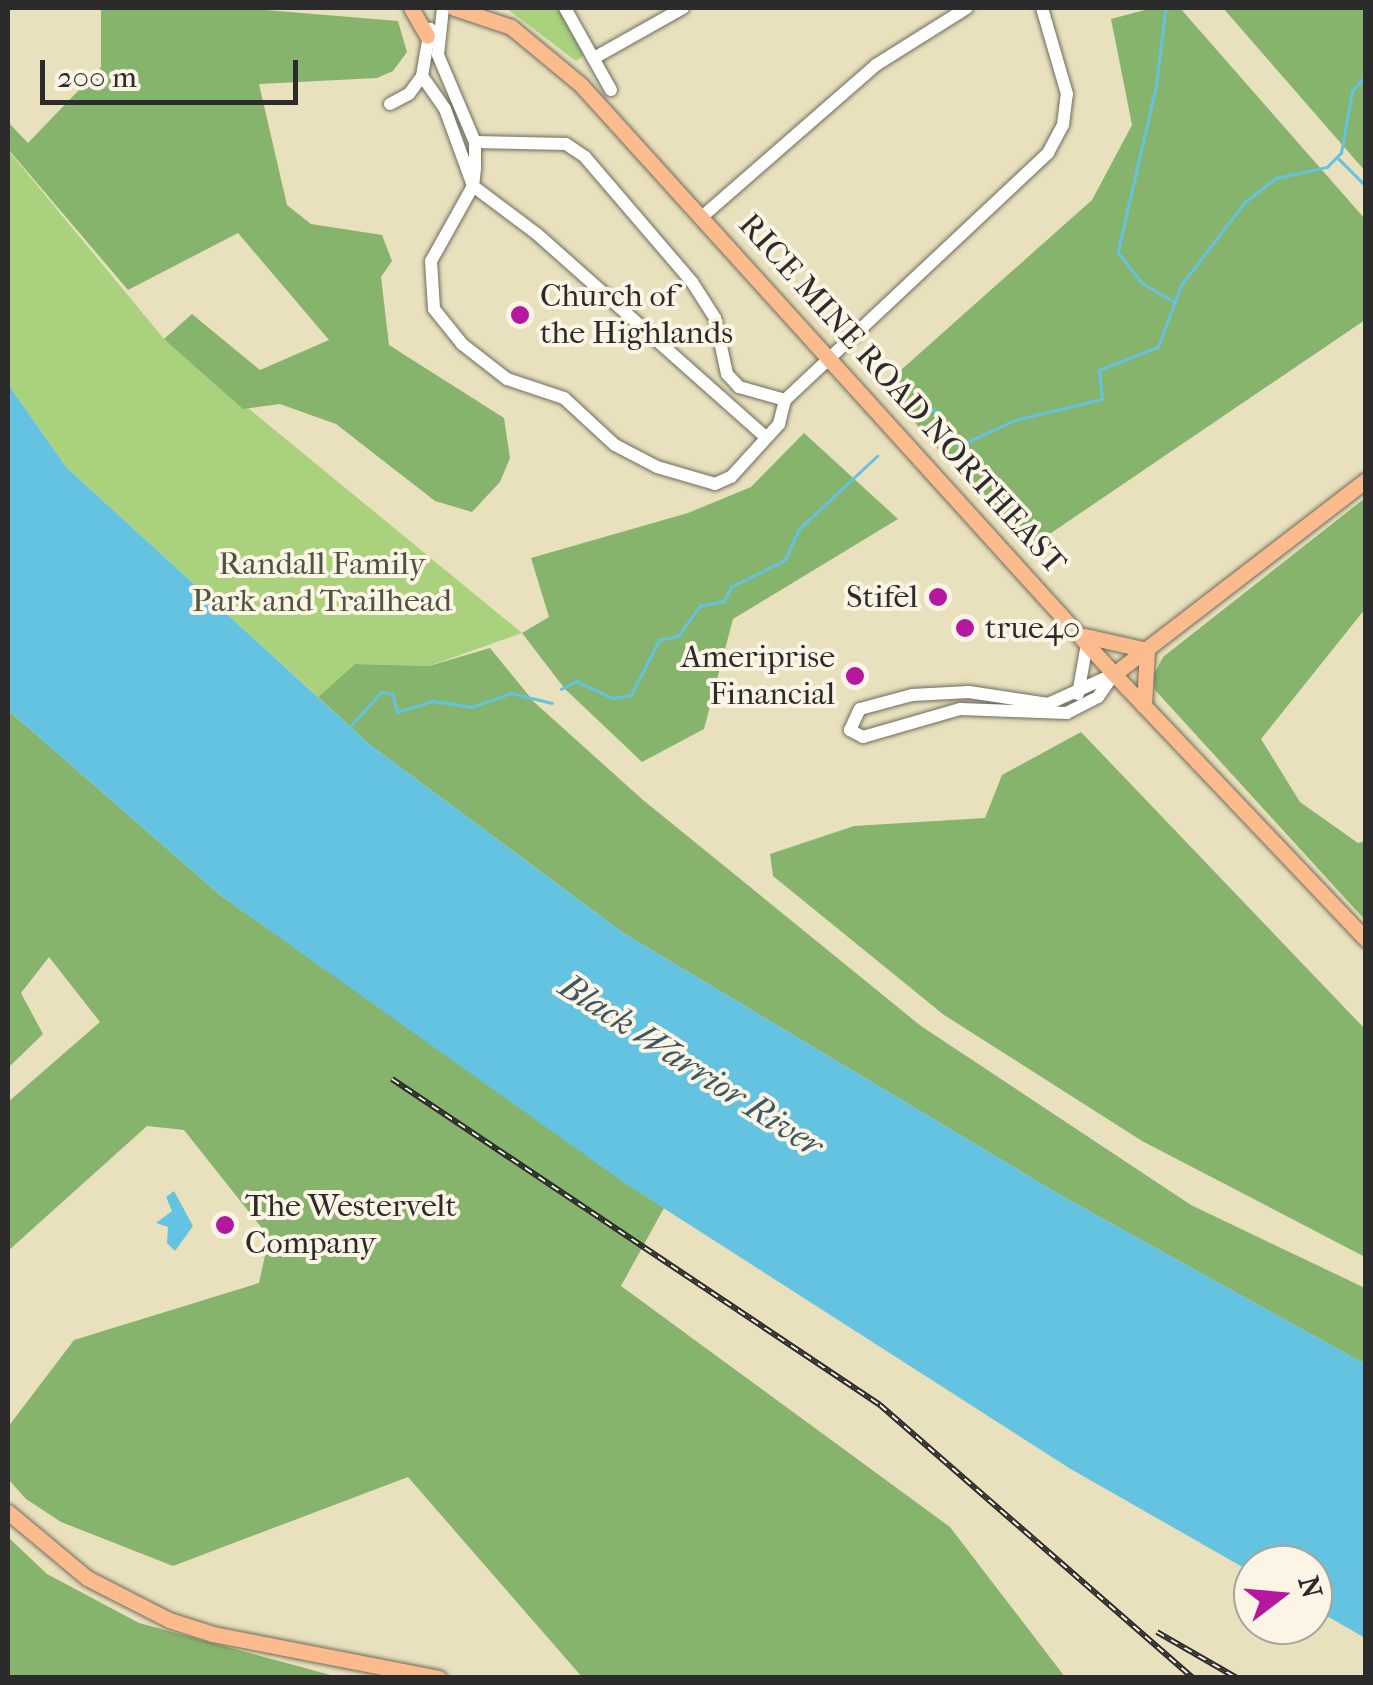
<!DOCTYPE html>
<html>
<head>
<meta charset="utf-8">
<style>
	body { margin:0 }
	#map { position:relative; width:1373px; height:1685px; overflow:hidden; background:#e9e1bd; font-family:"IM FELL French Canon",serif }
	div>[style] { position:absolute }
	.green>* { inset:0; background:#aad27d }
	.forest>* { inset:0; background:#87b46c }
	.water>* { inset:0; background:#63c3e1 }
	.stream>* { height:2.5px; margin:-1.25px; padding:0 1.25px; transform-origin:1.25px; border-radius:1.25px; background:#63c3e1 }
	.roads { filter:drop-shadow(0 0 2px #6e6b5e) drop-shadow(0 0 2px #6e6b5e) }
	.minor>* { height:12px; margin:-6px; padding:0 6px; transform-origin:6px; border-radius:6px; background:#fff }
	.major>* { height:15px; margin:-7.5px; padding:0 7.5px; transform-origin:7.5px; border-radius:7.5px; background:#fbbb8d }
	.rail>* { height:6px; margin-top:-3px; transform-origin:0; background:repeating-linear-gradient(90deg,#fcf5e5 0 8px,#2b2b2b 0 16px); box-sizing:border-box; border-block:2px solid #2b2b2b }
	.dots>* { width:28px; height:28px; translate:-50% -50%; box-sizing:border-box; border:5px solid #fcf5e5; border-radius:50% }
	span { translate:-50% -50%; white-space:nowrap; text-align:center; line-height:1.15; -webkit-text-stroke:8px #fcf5e5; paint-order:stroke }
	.poi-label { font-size:32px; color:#2b2b2b }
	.left { translate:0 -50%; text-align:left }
	.right { translate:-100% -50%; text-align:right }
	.street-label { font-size:32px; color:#2b2b2b }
	.park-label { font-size:32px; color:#4b5540 }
	.water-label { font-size:35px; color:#3c5962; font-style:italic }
	.frame { position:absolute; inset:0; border:10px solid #2b2b2b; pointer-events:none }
	.north { position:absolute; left:1233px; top:1545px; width:100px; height:100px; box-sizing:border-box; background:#fcf5e5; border:2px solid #a8a49b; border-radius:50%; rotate:74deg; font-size:28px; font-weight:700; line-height:40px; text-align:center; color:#2b2b2b }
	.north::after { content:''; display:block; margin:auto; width:35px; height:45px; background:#b5179e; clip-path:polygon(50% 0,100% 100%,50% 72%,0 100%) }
	.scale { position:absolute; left:40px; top:60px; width:258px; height:45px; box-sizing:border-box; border:5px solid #2b2b2b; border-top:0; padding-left:12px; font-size:30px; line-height:35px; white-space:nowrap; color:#2b2b2b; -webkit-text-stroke:8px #fcf5e5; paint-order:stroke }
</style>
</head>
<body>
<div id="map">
	<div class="green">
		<i style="clip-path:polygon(506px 8px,559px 8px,586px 54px,576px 61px)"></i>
		<i style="clip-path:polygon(8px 150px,164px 339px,522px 633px,429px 666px,355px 664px,318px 697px,66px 467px,8px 384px)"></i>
	</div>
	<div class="forest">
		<i style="clip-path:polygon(101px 8px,243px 8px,398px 21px,407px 52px,393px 71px,377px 78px,259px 84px,287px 205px,311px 224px,382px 235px,392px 261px,381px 277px,389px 345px,504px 418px,510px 458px,500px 482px,472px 512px,435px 501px,336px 424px,280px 404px,243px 409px,164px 339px,192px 314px,260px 370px,329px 340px,238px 233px,128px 290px,8px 149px,8px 122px,28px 143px,101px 67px)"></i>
		<i style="clip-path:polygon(1152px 8px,1180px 8px,1365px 219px,1365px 320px,1026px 550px,883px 386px,1092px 200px,1132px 125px,1111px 19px)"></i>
		<i style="clip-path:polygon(1223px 8px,1365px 8px,1365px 171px)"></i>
		<i style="clip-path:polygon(804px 433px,898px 519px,733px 619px,704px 729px,642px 762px,565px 689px,522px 633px,549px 617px,531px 558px,688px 513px,751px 487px)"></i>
		<i style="clip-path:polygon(1365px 498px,1365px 609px,1261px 739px,1300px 802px,1358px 843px,1365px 841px,1365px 920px,1155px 690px,1153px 676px,1163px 657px)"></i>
		<i style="clip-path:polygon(490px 648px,534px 702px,643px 800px,921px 1026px,1191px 1205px,1365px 1288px,1365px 1364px,1062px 1196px,625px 934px,369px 744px,318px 697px,355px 664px,429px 666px)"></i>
		<i style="clip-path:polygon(8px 710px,220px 895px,664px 1208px,621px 1286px,950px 1527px,1065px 1677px,582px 1677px,408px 1477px,173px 1566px,61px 1522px,26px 1499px,8px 1479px,8px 1427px,74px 1340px,259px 1283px,269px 1237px,184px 1130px,147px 1126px,8px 1251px,8px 1102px,100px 1022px,49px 957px,21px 993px,43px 1034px,8px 1068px)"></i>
		<i style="clip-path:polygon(1081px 732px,1365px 1029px,1365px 1257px,1142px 1141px,944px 1015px,773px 876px,770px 854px,854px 826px,985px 818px,1002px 775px)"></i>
		<i style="clip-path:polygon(8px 1537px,47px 1574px,139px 1623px,338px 1677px,8px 1677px)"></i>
	</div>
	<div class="water">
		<i style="clip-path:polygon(8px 384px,66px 467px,369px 744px,625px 934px,1062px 1196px,1365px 1364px,1365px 1638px,1313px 1608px,1313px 1565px,1253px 1565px,1253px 1573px,1069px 1468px,626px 1184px,220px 895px,8px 710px)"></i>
		<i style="clip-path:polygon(174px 1191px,193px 1226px,175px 1251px,167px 1243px,168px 1227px,156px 1223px,172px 1211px,166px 1197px)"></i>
	</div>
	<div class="stream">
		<i style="left:1166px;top:8px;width:81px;rotate:97.1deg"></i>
		<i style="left:1156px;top:88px;width:168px;rotate:103deg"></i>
		<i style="left:1118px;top:252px;width:39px;rotate:52deg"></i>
		<i style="left:1142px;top:283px;width:38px;rotate:30deg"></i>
		<i style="left:1339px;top:159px;width:38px;rotate:45deg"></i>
		<i style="left:916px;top:420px;width:21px;rotate:-31deg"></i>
		<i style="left:934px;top:409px;width:45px;rotate:56deg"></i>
		<i style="left:959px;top:446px;width:62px;rotate:-24.9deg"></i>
		<i style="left:1015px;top:420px;width:89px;rotate:-13.6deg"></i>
		<i style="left:1102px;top:399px;width:29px;rotate:-96deg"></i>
		<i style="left:1099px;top:370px;width:63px;rotate:-21.3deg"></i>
		<i style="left:1158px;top:347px;width:66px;rotate:-69.6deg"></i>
		<i style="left:1181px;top:285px;width:105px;rotate:-52.4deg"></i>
		<i style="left:1245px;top:202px;width:39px;rotate:-38deg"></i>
		<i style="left:1276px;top:178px;width:52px;rotate:-12.2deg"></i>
		<i style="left:1327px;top:167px;width:20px;rotate:-45deg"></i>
		<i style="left:1341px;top:153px;width:63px;rotate:-79.9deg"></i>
		<i style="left:1352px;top:91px;width:21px;rotate:-49deg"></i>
		<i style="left:561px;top:689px;width:17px;rotate:-28deg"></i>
		<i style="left:576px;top:681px;width:40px;rotate:25deg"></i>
		<i style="left:612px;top:698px;width:19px;rotate:-9deg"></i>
		<i style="left:631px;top:695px;width:62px;rotate:-63deg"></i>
		<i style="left:659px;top:640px;width:19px;rotate:-12deg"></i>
		<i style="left:678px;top:636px;width:37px;rotate:-54deg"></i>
		<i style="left:700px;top:606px;width:25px;rotate:-12deg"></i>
		<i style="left:724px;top:601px;width:16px;rotate:-63deg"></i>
		<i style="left:731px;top:587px;width:60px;rotate:-26.6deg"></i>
		<i style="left:785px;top:560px;width:34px;rotate:-66deg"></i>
		<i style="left:799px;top:529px;width:107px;rotate:-43.1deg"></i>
		<i style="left:349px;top:728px;width:48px;rotate:-48.4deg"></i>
		<i style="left:381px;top:692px;width:12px;rotate:9deg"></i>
		<i style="left:393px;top:694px;width:18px;rotate:77deg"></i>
		<i style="left:397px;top:712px;width:39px;rotate:-17deg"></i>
		<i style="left:434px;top:701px;width:38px;rotate:9deg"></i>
		<i style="left:472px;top:707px;width:41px;rotate:-19.7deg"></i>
		<i style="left:511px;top:693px;width:42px;rotate:13.7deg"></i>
	</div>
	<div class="roads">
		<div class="minor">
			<i style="left:443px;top:8px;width:47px;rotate:96.1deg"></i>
			<i style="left:438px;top:55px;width:95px;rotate:67deg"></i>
			<i style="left:475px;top:142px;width:26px;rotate:90deg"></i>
			<i style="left:475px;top:168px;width:18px;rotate:96deg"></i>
			<i style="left:473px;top:186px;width:86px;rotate:119.2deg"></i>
			<i style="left:431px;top:261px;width:48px;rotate:86.4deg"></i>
			<i style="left:434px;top:309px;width:45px;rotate:51.3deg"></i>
			<i style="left:462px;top:344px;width:57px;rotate:37.9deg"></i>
			<i style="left:507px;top:379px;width:60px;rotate:18.4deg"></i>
			<i style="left:564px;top:398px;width:69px;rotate:42.7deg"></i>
			<i style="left:615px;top:445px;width:47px;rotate:27.6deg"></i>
			<i style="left:657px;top:467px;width:60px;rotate:16.3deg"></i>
			<i style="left:715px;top:484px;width:17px;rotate:-24deg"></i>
			<i style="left:731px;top:477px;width:72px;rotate:-47.8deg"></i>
			<i style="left:779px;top:424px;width:25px;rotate:-76deg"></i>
			<i style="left:785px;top:400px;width:361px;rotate:-43.2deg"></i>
			<i style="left:1048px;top:153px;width:32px;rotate:-62deg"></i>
			<i style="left:1063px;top:125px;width:31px;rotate:-83deg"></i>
			<i style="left:1067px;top:94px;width:90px;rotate:-106.2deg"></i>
			<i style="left:565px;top:8px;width:94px;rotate:60.7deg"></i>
			<i style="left:594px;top:58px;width:102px;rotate:-29.3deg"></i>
			<i style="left:422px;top:76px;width:40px;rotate:55.1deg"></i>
			<i style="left:445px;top:109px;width:82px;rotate:70deg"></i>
			<i style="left:473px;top:186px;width:80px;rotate:36.9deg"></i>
			<i style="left:537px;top:234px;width:306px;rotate:41.6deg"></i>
			<i style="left:390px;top:104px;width:21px;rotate:-28deg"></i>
			<i style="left:409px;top:94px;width:22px;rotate:-54deg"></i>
			<i style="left:422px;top:76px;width:48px;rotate:-80.3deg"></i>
			<i style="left:475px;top:142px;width:91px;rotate:1.3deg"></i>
			<i style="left:566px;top:144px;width:23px;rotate:34deg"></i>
			<i style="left:585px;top:157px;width:165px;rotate:49.4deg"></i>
			<i style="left:692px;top:282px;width:43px;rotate:57.4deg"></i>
			<i style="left:715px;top:318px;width:57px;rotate:77.9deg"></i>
			<i style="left:727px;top:374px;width:18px;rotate:47deg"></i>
			<i style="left:739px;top:387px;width:48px;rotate:15.8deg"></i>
			<i style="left:704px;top:215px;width:228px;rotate:-41.1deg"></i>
			<i style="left:876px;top:65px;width:107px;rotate:-32.1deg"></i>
			<i style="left:1114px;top:674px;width:28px;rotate:125deg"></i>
			<i style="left:1098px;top:697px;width:35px;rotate:153deg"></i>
			<i style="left:1067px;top:713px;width:107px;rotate:-177.9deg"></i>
			<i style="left:960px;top:709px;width:101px;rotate:163.9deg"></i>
			<i style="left:863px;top:737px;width:15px;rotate:-152deg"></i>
			<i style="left:850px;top:730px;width:23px;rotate:-65deg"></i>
			<i style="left:860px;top:709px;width:54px;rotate:-15.1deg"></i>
			<i style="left:912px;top:695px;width:57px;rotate:-3deg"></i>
			<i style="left:969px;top:692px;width:80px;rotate:8.6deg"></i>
			<i style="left:1048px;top:704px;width:72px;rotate:-24.4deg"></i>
			<i style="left:1078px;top:694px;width:51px;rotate:-79.8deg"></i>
		</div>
		<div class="major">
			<i style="left:411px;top:8px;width:32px;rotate:60deg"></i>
			<i style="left:454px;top:8px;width:60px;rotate:18.4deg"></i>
			<i style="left:511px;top:27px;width:91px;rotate:39.6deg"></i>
			<i style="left:581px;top:85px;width:794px;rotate:47.86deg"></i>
			<i style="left:1114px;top:674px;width:366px;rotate:46.5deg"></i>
			<i style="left:1085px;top:636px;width:64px;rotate:12.7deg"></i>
			<i style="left:1147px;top:650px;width:56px;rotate:93.1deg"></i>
			<i style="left:1114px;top:674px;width:318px;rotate:-37.6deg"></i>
			<i style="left:8px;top:1512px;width:103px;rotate:39.9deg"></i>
			<i style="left:87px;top:1578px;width:92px;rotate:27.1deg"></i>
			<i style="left:169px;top:1620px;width:46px;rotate:17.7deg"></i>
			<i style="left:213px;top:1634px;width:230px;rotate:11deg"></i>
		</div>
	</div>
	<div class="rail">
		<i style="left:392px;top:1079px;width:587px;rotate:33.74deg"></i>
		<i style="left:880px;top:1405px;width:415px;rotate:41.1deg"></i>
		<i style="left:1157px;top:1632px;width:92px;rotate:29.9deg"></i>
	</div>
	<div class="dots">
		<i style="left:520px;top:315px;background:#b5179e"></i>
		<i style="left:938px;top:597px;background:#b5179e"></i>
		<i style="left:965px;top:628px;background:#b5179e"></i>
		<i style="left:855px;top:676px;background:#b5179e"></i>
		<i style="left:225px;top:1225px;background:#b5179e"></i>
	</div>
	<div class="poi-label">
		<span class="left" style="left:540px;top:315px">Church of<br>the Highlands</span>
		<span class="right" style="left:918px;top:597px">Stifel</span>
		<span class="left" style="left:985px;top:628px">true40</span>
		<span class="right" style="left:835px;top:676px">Ameriprise<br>Financial</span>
		<span class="left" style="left:245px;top:1225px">The Westervelt<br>Company</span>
	</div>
	<div class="street-label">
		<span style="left:902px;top:394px;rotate:48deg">RICE MINE ROAD NORTHEAST</span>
	</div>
	<div class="park-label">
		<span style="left:322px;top:583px">Randall Family<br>Park and Trailhead</span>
	</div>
	<div class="water-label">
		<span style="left:691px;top:1066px;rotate:33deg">Black Warrior River</span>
	</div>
	<div class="frame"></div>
	<div class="north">N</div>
	<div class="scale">200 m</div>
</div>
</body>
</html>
